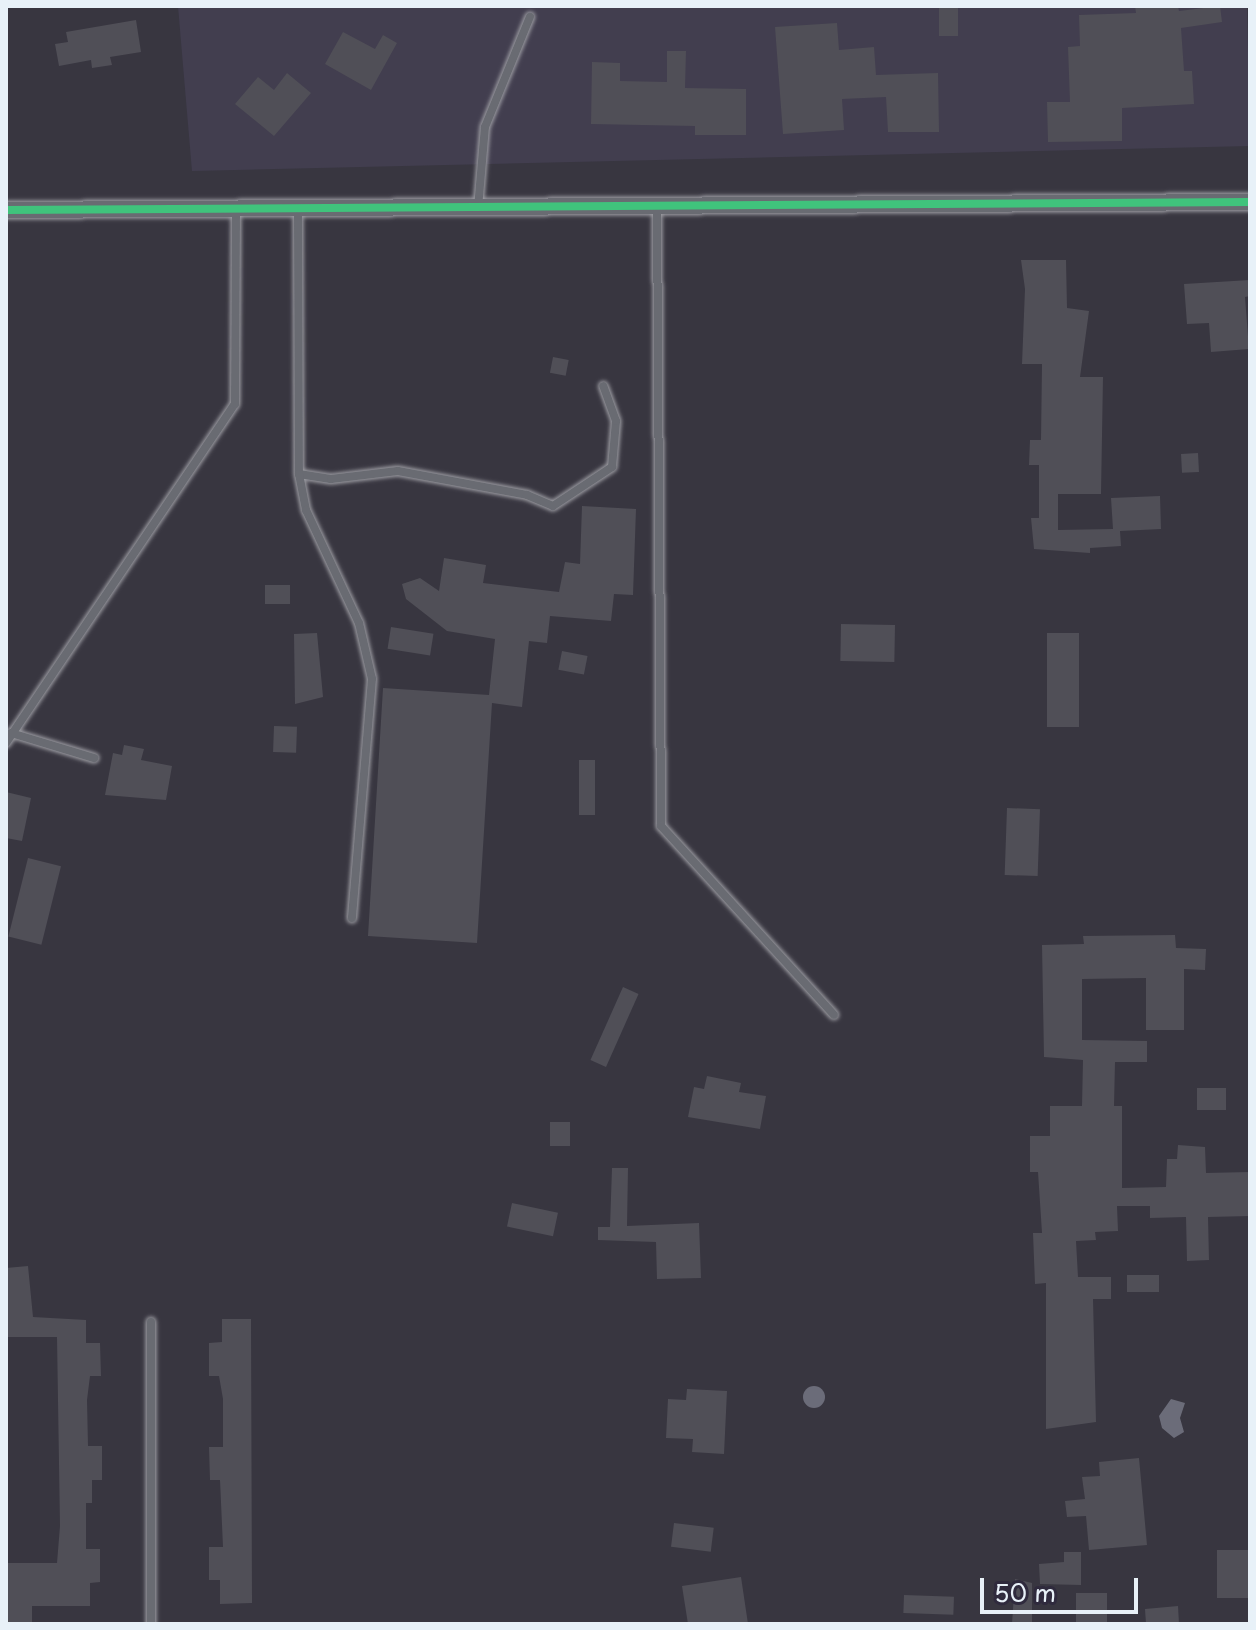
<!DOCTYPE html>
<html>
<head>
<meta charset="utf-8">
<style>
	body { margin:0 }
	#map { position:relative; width:1256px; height:1630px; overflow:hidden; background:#383640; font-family:"Playpen Sans",sans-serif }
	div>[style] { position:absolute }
	.built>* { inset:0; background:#423e4f }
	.water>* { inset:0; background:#6b6c79 }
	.round { border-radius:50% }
	.building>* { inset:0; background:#504f57; transform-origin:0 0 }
	.roads { filter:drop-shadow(0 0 2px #9c9ca2) drop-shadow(0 0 2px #9c9ca2) }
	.service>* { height:8px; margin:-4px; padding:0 4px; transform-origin:4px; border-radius:4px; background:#696b72 }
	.minor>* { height:16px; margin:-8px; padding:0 8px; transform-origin:8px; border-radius:8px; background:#696b72 }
	.cycleway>* { height:8px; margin:-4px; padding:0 4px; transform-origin:4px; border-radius:4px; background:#40c37c }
	span { translate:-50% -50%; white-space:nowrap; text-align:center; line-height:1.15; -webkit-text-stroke:7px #2f2a3d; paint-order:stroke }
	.frame { position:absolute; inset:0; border:8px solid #e8f1f8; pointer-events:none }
	.scale { position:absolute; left:980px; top:1578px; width:158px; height:36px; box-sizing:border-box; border:4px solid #e8f1f8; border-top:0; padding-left:10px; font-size:24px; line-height:28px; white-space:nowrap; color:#e8f1f8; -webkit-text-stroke:6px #2f2a3d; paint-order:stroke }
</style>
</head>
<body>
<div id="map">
	<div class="built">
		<i style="clip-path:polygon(178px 6px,1247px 6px,1250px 146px,192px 171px)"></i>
	</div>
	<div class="water">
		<i class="round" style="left:803px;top:1386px;width:22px;height:22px"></i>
		<i style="clip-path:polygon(1171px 1399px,1185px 1403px,1180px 1418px,1184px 1432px,1174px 1438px,1162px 1428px,1159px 1416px)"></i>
	</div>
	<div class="building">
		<i style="left:939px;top:6px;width:19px;height:30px"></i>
		<i style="clip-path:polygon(1135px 6px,1178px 6px,1179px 11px,1220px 6px,1222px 22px,1181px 28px,1184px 71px,1192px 71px,1194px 104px,1122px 108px,1122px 141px,1048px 142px,1047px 102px,1070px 102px,1068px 47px,1080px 46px,1079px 15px,1136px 13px)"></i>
		<i style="clip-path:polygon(136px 20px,141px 52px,110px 57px,112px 65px,92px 68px,91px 60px,59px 66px,55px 44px,68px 42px,66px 32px)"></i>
		<i style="clip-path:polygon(837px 23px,839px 50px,874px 47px,876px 75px,938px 73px,939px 132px,888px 132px,886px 97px,842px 99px,844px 130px,783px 134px,775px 27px)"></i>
		<i style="clip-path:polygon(343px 32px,375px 49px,383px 35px,397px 43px,371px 90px,325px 64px)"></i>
		<i style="clip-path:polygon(667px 51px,686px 51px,685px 88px,746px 89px,746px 135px,695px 135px,695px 126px,591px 124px,592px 62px,620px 63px,620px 81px,667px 82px)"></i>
		<i style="clip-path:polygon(287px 73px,311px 93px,274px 136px,235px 104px,258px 77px,274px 90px)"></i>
		<i style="clip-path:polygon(1021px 260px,1066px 260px,1067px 308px,1089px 311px,1080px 377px,1103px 377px,1101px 494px,1058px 494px,1058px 530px,1113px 529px,1111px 498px,1160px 496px,1161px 529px,1120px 531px,1121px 546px,1090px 548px,1090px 553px,1034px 549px,1031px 518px,1039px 518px,1039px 465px,1029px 465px,1030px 440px,1041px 440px,1042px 364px,1022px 364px,1025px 289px)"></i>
		<i style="clip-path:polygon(1250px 280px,1250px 296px,1245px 297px,1249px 349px,1211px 352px,1209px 323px,1187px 324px,1184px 284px)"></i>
		<i style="left:553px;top:357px;width:16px;height:16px;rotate:11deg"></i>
		<i style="left:1198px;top:453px;width:19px;height:17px;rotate:87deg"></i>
		<i style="clip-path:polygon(582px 506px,636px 509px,633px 595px,614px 594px,611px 621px,550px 616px,547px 643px,529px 641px,522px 707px,492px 703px,477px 943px,368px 936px,383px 688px,489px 695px,495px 639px,447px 631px,406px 599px,402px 584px,420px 578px,439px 591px,444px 558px,486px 565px,483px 583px,559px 592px,565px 562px,580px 564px)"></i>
		<i style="left:265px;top:585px;width:25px;height:19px"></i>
		<i style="left:841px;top:624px;width:54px;height:37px;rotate:1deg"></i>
		<i style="left:391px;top:627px;width:43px;height:22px;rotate:9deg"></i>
		<i style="clip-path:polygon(317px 633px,323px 697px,295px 704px,294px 634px)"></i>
		<i style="left:1047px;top:633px;width:32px;height:94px"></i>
		<i style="left:562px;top:651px;width:26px;height:19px;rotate:11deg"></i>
		<i style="left:274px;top:726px;width:23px;height:26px;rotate:2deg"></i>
		<i style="clip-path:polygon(124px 745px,144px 749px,141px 760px,172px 766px,166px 800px,105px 795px,113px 753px,122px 755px)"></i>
		<i style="left:579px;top:760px;width:16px;height:55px"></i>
		<i style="clip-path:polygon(6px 792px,31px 798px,22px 841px,6px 838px)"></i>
		<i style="left:1007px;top:808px;width:33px;height:67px;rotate:2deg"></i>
		<i style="left:28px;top:858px;width:34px;height:81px;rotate:14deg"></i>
		<i style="clip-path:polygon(1175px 935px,1176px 948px,1206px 949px,1205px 970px,1184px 969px,1184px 1030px,1146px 1030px,1146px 978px,1082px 979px,1082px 1040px,1147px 1041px,1147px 1062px,1115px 1062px,1114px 1106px,1122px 1106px,1122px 1188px,1166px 1187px,1167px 1159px,1177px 1159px,1178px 1145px,1205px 1147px,1206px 1173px,1250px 1172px,1250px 1216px,1208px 1217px,1209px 1260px,1187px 1261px,1186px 1217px,1150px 1218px,1150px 1206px,1117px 1206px,1118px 1231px,1095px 1232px,1096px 1240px,1076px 1241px,1078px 1277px,1111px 1277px,1111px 1299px,1093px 1299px,1096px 1422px,1046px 1429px,1046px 1283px,1035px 1284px,1033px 1233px,1042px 1233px,1038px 1172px,1030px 1172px,1030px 1136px,1050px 1136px,1050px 1106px,1082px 1106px,1083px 1060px,1044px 1057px,1042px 945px,1084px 944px,1083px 936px)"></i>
		<i style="left:623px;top:987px;width:17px;height:80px;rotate:24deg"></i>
		<i style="clip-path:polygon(707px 1076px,741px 1083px,739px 1092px,766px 1096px,760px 1129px,688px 1117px,694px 1087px,704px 1089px)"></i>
		<i style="left:1197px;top:1088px;width:29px;height:22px"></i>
		<i style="left:550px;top:1122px;width:20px;height:24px"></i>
		<i style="clip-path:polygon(612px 1168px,628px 1168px,627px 1226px,699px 1223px,701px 1278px,657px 1279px,656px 1242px,598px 1240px,598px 1227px,610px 1227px)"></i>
		<i style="left:512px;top:1203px;width:47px;height:24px;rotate:12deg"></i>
		<i style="clip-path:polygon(28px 1266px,33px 1317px,86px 1320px,86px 1343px,100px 1343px,101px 1376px,90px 1376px,87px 1400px,88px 1446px,102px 1446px,102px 1480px,92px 1480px,92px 1503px,86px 1503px,86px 1549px,100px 1549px,100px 1582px,90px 1583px,90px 1606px,32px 1606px,32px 1624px,6px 1624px,6px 1563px,57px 1563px,60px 1526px,57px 1337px,6px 1337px,6px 1268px)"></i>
		<i style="left:1127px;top:1275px;width:32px;height:17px"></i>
		<i style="clip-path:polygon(222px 1319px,251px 1319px,252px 1603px,220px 1604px,220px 1580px,209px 1580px,209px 1547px,223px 1547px,220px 1480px,210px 1480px,209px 1447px,223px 1447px,223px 1399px,219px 1376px,209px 1376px,209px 1343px,222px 1342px)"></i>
		<i style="clip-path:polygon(687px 1389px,727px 1391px,724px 1454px,692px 1452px,693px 1439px,666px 1438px,668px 1399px,686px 1400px)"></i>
		<i style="clip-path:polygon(1139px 1458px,1147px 1545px,1089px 1550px,1086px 1516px,1067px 1517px,1065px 1501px,1085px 1499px,1082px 1477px,1100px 1476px,1099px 1462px)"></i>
		<i style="left:674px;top:1523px;width:40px;height:24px;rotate:7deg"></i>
		<i style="left:1217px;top:1550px;width:33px;height:48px"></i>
		<i style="clip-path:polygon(1064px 1552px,1081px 1552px,1081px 1585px,1040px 1584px,1039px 1564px,1064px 1562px)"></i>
		<i style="clip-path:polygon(741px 1577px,748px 1624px,688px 1624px,682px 1586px)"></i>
		<i style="clip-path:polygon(1015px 1579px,1032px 1583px,1032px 1624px,1012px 1624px)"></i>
		<i style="left:1076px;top:1593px;width:31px;height:31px"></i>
		<i style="left:904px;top:1595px;width:50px;height:18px;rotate:2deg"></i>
		<i style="clip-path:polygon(1178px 1606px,1179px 1624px,1146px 1624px,1145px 1609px)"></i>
	</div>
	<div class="roads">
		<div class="service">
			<i style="left:657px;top:204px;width:622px;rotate:89.63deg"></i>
			<i style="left:661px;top:826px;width:256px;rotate:47.5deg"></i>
			<i style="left:478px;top:208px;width:81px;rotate:-85.1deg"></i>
			<i style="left:485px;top:127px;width:119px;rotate:-67.8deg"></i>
			<i style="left:298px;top:211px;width:263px;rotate:89.8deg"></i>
			<i style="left:299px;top:474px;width:32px;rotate:9deg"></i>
			<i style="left:331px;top:479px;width:67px;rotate:-6.8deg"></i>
			<i style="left:398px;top:471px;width:131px;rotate:10.5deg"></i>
			<i style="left:527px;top:495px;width:28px;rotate:23deg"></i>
			<i style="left:553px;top:506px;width:71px;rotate:-33.5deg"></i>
			<i style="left:612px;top:467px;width:46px;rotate:-85deg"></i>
			<i style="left:616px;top:421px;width:37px;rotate:-110deg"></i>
			<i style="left:299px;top:474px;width:37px;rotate:79deg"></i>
			<i style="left:306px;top:510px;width:125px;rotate:64.9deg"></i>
			<i style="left:359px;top:623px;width:57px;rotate:76.9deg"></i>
			<i style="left:372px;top:679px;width:240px;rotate:94.8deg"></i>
			<i style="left:11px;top:733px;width:87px;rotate:16.8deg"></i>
			<i style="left:6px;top:743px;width:409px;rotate:-56deg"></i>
			<i style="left:235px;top:404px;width:192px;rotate:-89.7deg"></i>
			<i style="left:151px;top:1624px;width:302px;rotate:-90deg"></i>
		</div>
		<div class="minor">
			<i style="left:6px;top:210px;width:1244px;rotate:-0.37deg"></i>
		</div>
	</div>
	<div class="cycleway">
		<i style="left:6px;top:210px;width:1244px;rotate:-0.37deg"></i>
	</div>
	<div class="frame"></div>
	<div class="scale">50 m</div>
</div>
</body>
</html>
